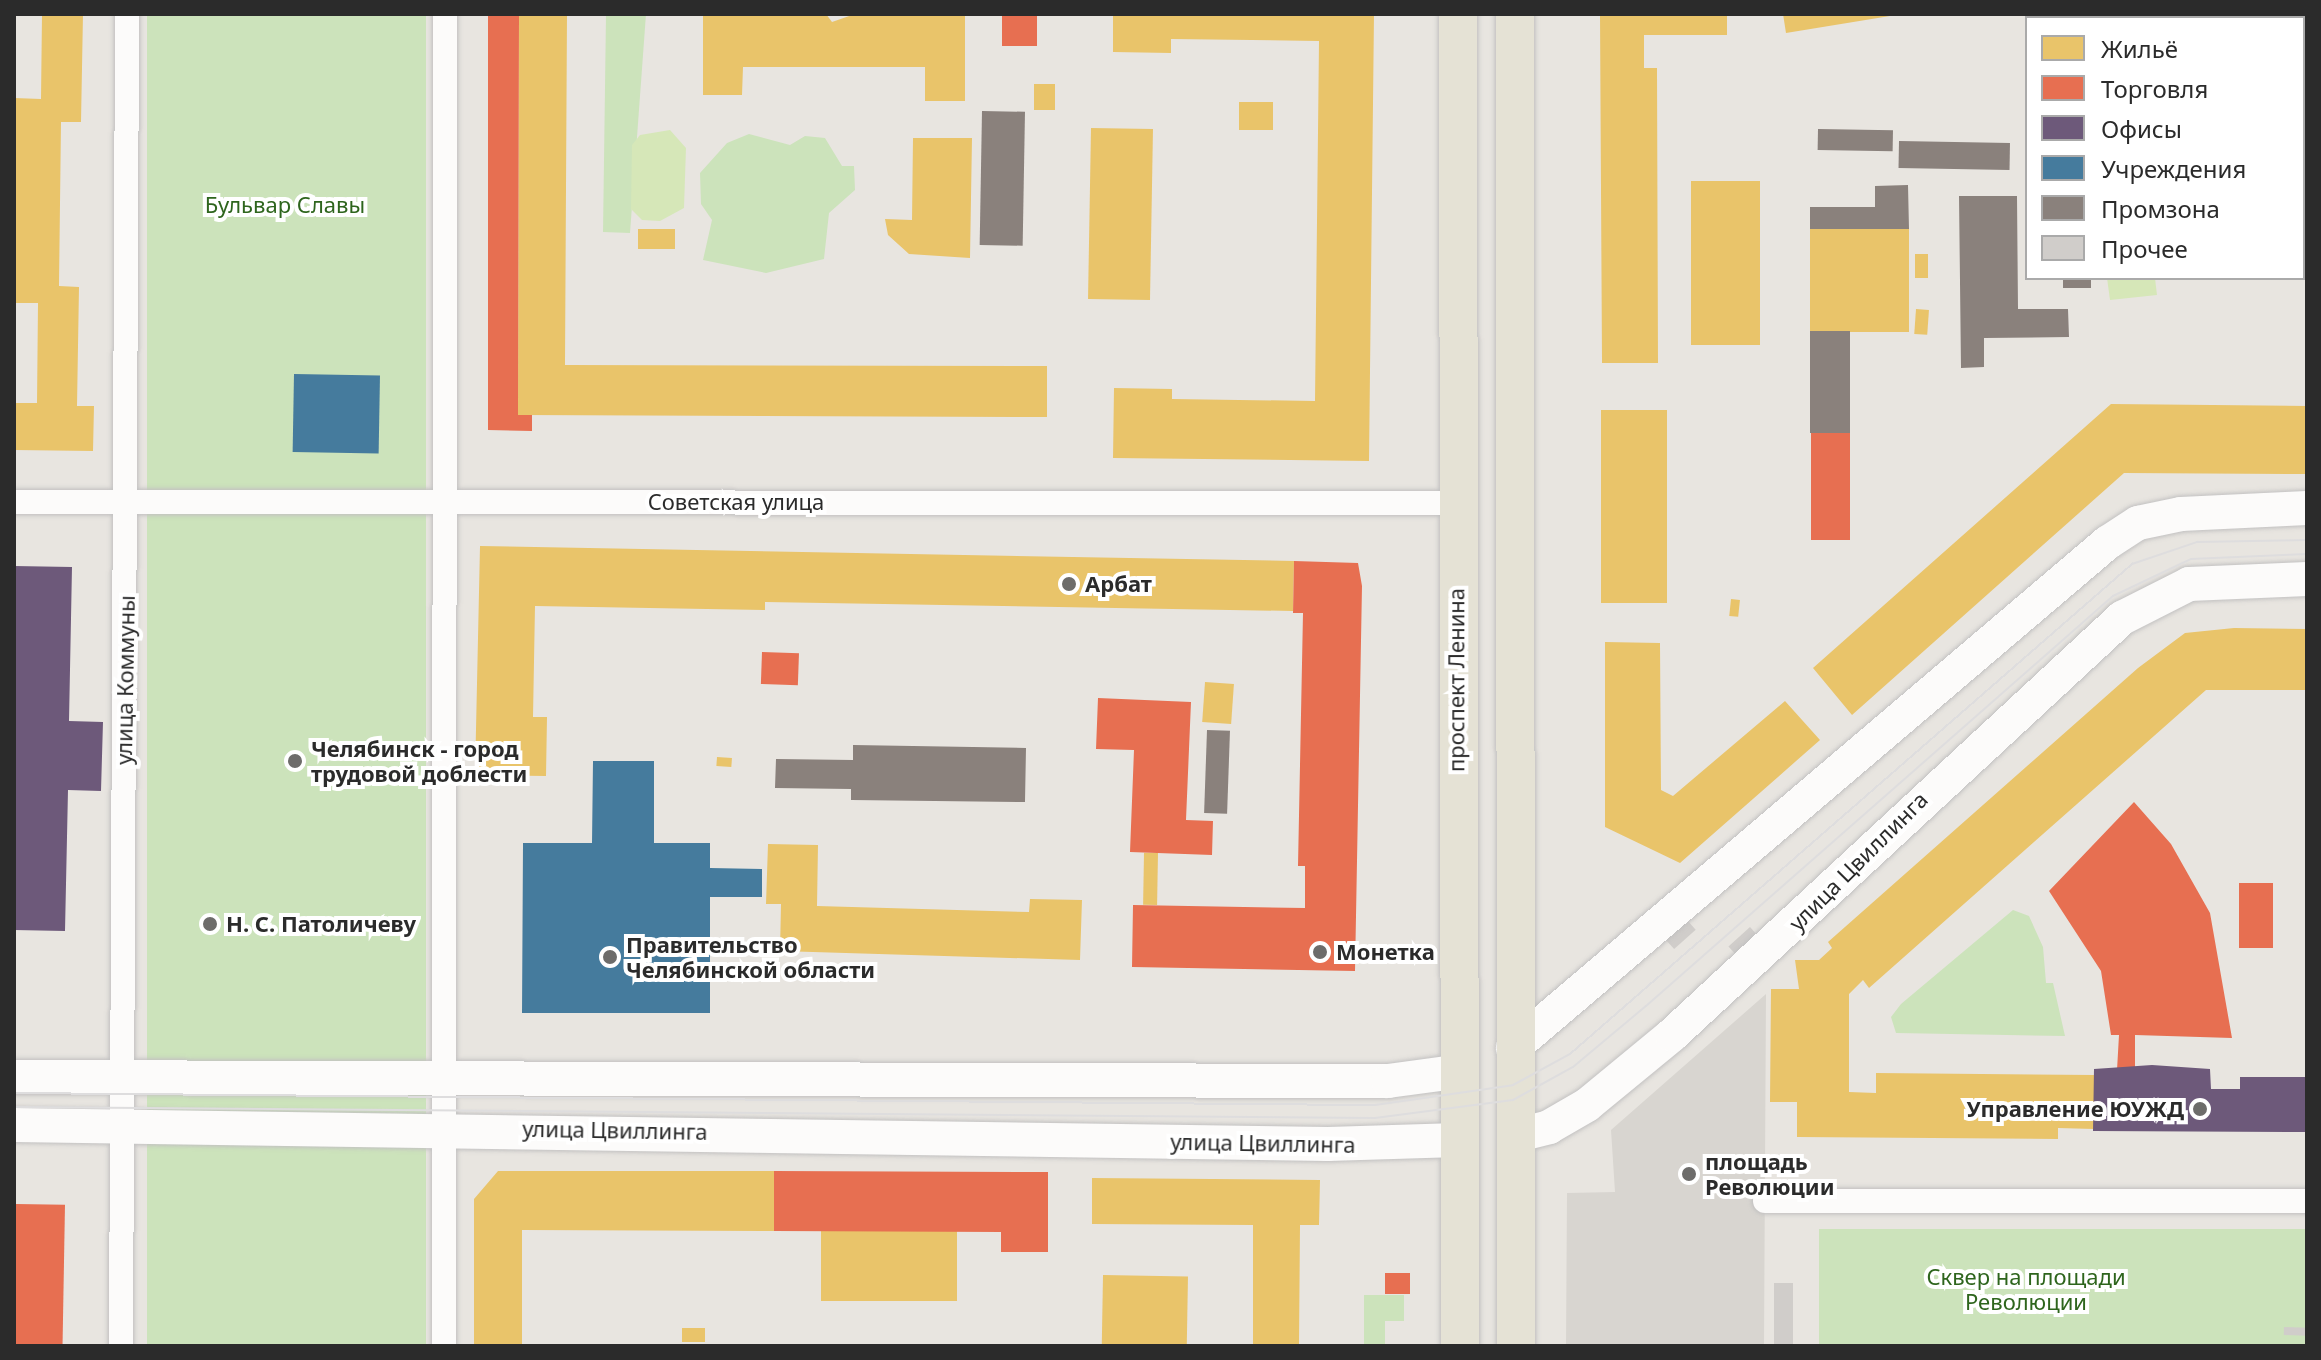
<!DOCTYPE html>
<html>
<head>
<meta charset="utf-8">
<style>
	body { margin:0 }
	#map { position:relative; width:2321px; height:1360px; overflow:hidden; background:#e8e5e0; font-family:"Noto Sans",sans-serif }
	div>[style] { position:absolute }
	.green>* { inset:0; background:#cce3bb; transform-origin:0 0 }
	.pitch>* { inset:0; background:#d6e7b8 }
	.plaza>* { inset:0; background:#d8d5d0 }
	.homes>* { inset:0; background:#e9c46a; transform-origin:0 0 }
	.shops>* { inset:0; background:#e76f51; transform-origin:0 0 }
	.offices>* { inset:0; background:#6d597a }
	.public>* { inset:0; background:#457b9d; transform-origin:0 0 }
	.industry>* { inset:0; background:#8a817c; transform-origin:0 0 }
	.building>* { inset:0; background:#d0cdca; transform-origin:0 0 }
	.roads { filter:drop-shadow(0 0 2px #c2c1c1) drop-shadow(0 0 2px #c2c1c1) }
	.minor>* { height:24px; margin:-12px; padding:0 12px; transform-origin:12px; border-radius:12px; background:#fcfbfa }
	.secondary>* { height:34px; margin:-17px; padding:0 17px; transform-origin:17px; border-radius:17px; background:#fcfbfa }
	.primary>* { height:38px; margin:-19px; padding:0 19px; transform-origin:19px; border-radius:19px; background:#e5e2d5 }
	.tram>* { height:2px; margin:-1px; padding:0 1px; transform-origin:1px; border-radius:1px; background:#deddde }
	.dots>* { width:22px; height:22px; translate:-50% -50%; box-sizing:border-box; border:4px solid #fff; border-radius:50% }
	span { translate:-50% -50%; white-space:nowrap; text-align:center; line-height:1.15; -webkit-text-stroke:8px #fff; paint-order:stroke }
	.park-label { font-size:22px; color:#2e651d }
	.street-label { font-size:22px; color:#2b2b2b }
	.poi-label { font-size:22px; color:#2b2b2b; font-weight:700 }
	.left { translate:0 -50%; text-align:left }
	.right { translate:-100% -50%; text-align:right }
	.frame { position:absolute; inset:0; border:16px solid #2b2b2b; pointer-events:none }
	.legend { position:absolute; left:2025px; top:16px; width:280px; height:264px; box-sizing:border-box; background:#fff; border:2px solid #aaa; margin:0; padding:10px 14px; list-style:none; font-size:24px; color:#2b2b2b }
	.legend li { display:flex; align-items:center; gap:16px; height:40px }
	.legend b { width:40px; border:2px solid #aaa }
</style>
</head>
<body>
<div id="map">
	<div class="green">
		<i style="left:147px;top:14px;width:279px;height:1332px"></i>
		<i style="clip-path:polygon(606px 14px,646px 14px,630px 233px,603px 232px)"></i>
		<i style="clip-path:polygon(749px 134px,790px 145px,805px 136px,825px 138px,842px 166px,854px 166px,855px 190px,829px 213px,824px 259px,766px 273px,703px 260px,712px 220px,701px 204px,700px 173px,727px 143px)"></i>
		<i style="clip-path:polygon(2013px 910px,2029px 916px,2043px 947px,2046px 983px,2053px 983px,2065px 1036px,1896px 1033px,1891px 1017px,1901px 1004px)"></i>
		<i style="left:2307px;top:1229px;width:117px;height:488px;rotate:90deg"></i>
		<i style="clip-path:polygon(1364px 1295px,1404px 1295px,1404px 1321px,1385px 1321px,1385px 1346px,1364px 1346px)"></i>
	</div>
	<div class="pitch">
		<i style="clip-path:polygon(670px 130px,686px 148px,684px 208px,660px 221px,642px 220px,631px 209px,632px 145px,640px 135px)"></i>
		<i style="clip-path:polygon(2107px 278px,2155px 278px,2157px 295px,2110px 300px)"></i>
	</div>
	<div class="plaza">
		<i style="clip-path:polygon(1766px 994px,1764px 1346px,1566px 1346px,1567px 1193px,1615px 1192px,1611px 1130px)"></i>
	</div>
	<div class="homes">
		<i style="clip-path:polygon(42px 14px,83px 14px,81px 122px,61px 122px,59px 286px,79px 287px,77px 406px,94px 406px,93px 451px,14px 450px,14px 403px,37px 403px,38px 303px,14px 303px,14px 98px,41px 99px)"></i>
		<i style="clip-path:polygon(519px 14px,567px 14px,565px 365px,1047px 366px,1047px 417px,518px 415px)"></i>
		<i style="clip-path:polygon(703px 14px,826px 14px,832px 22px,855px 14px,965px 14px,965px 101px,925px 101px,925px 67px,743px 67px,742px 95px,703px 95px)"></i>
		<i style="clip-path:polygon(1113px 14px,1374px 14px,1369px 461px,1113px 458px,1114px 388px,1172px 389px,1172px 399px,1315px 401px,1319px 41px,1171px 39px,1171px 53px,1113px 52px)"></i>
		<i style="clip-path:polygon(1600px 14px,1727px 14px,1727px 35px,1644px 35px,1644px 68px,1657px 68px,1658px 363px,1602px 363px)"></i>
		<i style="clip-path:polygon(1783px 14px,1890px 14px,1890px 16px,1786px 33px)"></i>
		<i style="left:2223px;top:14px;width:54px;height:4px"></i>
		<i style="left:1034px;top:84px;width:21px;height:26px"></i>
		<i style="left:2307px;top:94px;width:58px;height:4px;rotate:90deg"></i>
		<i style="left:1239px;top:102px;width:34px;height:28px"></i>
		<i style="left:1091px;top:128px;width:62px;height:171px;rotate:1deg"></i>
		<i style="clip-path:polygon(913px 138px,972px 138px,970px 258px,909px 254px,888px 235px,885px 219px,912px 220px)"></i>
		<i style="left:1691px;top:181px;width:69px;height:164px"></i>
		<i style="left:638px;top:229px;width:37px;height:20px"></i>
		<i style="left:1810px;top:229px;width:99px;height:103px"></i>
		<i style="left:1915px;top:254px;width:13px;height:24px"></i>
		<i style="left:1916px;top:309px;width:13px;height:25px;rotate:4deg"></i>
		<i style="clip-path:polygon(2111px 404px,2307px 406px,2307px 474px,2124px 473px,1852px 715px,1813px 668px)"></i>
		<i style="left:1601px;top:410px;width:66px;height:193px"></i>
		<i style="clip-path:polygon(480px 546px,1294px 561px,1293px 611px,765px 602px,765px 610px,535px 606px,533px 717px,547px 717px,546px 776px,475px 775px)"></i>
		<i style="left:1731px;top:599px;width:9px;height:17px;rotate:6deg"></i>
		<i style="clip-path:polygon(2234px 628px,2307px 629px,2307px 690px,2206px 690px,1869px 988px,1863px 980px,1849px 994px,1849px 1092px,1876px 1093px,1876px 1073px,2094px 1075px,2094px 1129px,2058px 1128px,2058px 1139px,1797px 1137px,1797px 1102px,1770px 1102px,1771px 989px,1799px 989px,1795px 960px,1819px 960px,1832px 948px,1828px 942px,2138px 668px,2185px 633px)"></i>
		<i style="clip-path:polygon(1605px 642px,1660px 643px,1661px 790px,1673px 796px,1785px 701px,1820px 740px,1680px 863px,1605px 827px)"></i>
		<i style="left:1205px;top:682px;width:29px;height:40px;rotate:4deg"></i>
		<i style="left:717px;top:757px;width:15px;height:9px;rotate:4deg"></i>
		<i style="clip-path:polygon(768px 844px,818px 845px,817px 906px,1029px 912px,1030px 899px,1082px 900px,1080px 960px,780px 951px,781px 904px,766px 904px)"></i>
		<i style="left:1158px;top:853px;width:52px;height:14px;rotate:91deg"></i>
		<i style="clip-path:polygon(498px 1171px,774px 1171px,774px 1231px,522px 1230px,522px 1346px,474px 1346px,474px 1199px)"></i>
		<i style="clip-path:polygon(1092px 1178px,1320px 1180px,1319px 1225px,1300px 1225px,1299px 1346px,1253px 1346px,1253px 1225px,1092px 1224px)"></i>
		<i style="left:821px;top:1231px;width:136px;height:70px"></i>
		<i style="left:1103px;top:1275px;width:85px;height:71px;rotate:1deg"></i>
		<i style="left:682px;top:1328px;width:23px;height:14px"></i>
	</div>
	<div class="shops">
		<i style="clip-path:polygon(488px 14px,519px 14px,518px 415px,532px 415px,532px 431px,488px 430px)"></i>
		<i style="left:1002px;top:14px;width:35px;height:32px"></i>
		<i style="left:1811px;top:433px;width:39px;height:107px"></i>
		<i style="clip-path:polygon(1294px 561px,1358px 563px,1362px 586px,1355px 971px,1132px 967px,1133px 905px,1305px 908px,1305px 866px,1298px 866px,1303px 613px,1293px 613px)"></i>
		<i style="left:762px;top:652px;width:37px;height:32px;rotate:2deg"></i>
		<i style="clip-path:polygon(1098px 698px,1191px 702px,1186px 820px,1213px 821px,1212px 855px,1130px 852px,1134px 750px,1096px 749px)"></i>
		<i style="clip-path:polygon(2134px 802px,2171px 844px,2210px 913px,2232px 1038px,2135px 1035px,2135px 1070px,2117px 1070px,2119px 1035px,2111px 1035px,2101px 971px,2049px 891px)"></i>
		<i style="left:2239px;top:883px;width:34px;height:65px"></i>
		<i style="clip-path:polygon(774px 1171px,1048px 1172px,1048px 1252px,1001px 1252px,1001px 1232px,774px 1231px)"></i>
		<i style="left:16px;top:1204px;width:49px;height:142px;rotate:1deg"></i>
		<i style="left:1385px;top:1273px;width:25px;height:21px"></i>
	</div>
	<div class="offices">
		<i style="clip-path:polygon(14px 566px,72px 567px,69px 721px,103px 722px,101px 791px,68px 790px,65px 931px,14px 930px)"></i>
		<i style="clip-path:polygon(2152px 1065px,2210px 1069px,2211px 1089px,2240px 1089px,2240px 1077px,2307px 1077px,2307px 1132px,2093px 1131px,2094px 1069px)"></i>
	</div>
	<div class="public">
		<i style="left:294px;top:374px;width:86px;height:78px;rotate:1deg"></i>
		<i style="clip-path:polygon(593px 761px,654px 761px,654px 843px,710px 843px,710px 868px,762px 869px,762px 897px,710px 897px,710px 1013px,522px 1013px,523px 843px,592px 843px)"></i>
	</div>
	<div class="industry">
		<i style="left:982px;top:111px;width:43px;height:134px;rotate:1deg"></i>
		<i style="left:1818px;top:129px;width:75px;height:21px;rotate:1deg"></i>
		<i style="left:1899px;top:141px;width:111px;height:27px;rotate:1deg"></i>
		<i style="clip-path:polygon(1908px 185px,1909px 229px,1810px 229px,1810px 207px,1875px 207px,1875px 186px)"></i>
		<i style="clip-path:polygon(1959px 196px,2017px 196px,2018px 309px,2068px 309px,2069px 337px,1984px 338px,1984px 367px,1961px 368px)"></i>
		<i style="left:2063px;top:278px;width:28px;height:10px"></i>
		<i style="left:1850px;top:331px;width:102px;height:40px;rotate:90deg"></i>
		<i style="left:1207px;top:730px;width:23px;height:83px;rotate:2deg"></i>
		<i style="clip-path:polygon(853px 745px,1026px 748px,1025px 802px,851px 800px,851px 789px,775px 788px,776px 759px,853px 760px)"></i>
	</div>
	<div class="building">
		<i style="left:1687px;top:920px;width:13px;height:29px;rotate:48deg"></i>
		<i style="left:1750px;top:927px;width:13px;height:29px;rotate:48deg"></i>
		<i style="left:1793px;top:1283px;width:63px;height:19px;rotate:90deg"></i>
		<i style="left:2284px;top:1327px;width:23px;height:8px;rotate:2deg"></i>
	</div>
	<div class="roads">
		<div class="minor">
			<i style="left:14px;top:502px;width:1443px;rotate:0.04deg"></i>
			<i style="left:1765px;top:1201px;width:542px"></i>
			<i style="left:121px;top:1346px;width:1332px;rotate:-89.74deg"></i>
			<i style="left:444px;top:1346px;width:1332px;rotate:-89.96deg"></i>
		</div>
		<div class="secondary">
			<i style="left:1513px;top:1048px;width:780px;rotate:-40.37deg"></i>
			<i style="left:2107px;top:543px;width:37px;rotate:-33deg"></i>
			<i style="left:2138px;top:523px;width:44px;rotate:-11.8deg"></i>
			<i style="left:2181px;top:514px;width:126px;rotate:-2.7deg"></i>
			<i style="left:14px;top:1077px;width:1374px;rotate:0.17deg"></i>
			<i style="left:1388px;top:1081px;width:68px;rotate:-7.7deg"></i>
			<i style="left:14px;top:1125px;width:1314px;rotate:0.83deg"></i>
			<i style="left:1328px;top:1144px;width:130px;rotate:-1.8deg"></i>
			<i style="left:1514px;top:1136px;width:36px;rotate:-14deg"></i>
			<i style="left:1549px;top:1127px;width:44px;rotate:-30.1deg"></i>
			<i style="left:1587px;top:1105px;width:110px;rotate:-39.5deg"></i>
			<i style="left:1672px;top:1035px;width:614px;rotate:-42.82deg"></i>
			<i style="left:2122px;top:618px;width:75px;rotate:-26.9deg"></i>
			<i style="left:2189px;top:584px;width:118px;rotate:-2.4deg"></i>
		</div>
		<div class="primary">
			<i style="left:1458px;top:14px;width:1332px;rotate:89.91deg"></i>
			<i style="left:1515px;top:14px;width:1332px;rotate:89.96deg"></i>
		</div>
	</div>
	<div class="tram">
		<i style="left:14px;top:1093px;width:1361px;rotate:0.51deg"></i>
		<i style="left:1375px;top:1105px;width:139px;rotate:-8.2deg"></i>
		<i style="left:1513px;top:1085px;width:65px;rotate:-28.5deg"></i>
		<i style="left:1570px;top:1054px;width:746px;rotate:-41.08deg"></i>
		<i style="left:2132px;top:564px;width:69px;rotate:-18.7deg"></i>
		<i style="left:2197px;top:542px;width:110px;rotate:-1deg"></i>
		<i style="left:14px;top:1107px;width:1361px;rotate:0.46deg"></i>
		<i style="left:1375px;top:1118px;width:139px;rotate:-7.4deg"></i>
		<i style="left:1513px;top:1100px;width:68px;rotate:-28.8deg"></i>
		<i style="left:1573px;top:1067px;width:95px;rotate:-39.9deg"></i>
		<i style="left:1646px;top:1006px;width:621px;rotate:-41.28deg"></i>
		<i style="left:2113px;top:596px;width:86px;rotate:-25.4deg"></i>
		<i style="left:2191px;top:559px;width:116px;rotate:-2.5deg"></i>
	</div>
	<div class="dots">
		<i style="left:1069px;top:584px;background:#6d6c6a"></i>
		<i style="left:295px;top:761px;background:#6d6c6a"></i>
		<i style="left:210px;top:924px;background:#6d6c6a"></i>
		<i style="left:1320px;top:952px;background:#6d6c6a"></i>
		<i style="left:610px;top:957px;background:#6d6c6a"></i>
		<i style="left:2200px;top:1109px;background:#6d6c6a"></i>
		<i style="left:1689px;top:1174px;background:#6d6c6a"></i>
	</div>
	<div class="park-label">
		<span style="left:285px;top:205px">Бульвар Славы</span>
		<span style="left:2026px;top:1289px">Сквер на площади<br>Революции</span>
	</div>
	<div class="street-label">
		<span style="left:736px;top:502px">Советская улица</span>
		<span style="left:125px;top:680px;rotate:-89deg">улица Коммуны</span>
		<span style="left:1456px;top:680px;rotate:-90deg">проспект Ленина</span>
		<span style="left:1858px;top:861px;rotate:-45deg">улица Цвиллинга</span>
		<span style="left:615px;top:1130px;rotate:1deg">улица Цвиллинга</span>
		<span style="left:1263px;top:1143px;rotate:1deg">улица Цвиллинга</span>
	</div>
	<div class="poi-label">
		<span class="left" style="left:1085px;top:584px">Арбат</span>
		<span class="left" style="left:311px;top:761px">Челябинск - город<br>трудовой доблести</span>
		<span class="left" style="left:226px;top:924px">Н. С. Патоличеву</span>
		<span class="left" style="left:626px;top:957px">Правительство<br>Челябинской области</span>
		<span class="left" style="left:1336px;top:952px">Монетка</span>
		<span class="right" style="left:2184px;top:1109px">Управление ЮУЖД</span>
		<span class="left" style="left:1705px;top:1174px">площадь<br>Революции</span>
	</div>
	<div class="frame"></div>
	<ul class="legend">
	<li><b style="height:22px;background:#e9c46a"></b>Жильё</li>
	<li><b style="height:22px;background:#e76f51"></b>Торговля</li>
	<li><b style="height:22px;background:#6d597a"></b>Офисы</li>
	<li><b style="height:22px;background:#457b9d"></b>Учреждения</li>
	<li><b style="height:22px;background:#8a817c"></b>Промзона</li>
	<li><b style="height:22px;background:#d0cdca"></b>Прочее</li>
	</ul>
</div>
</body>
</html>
